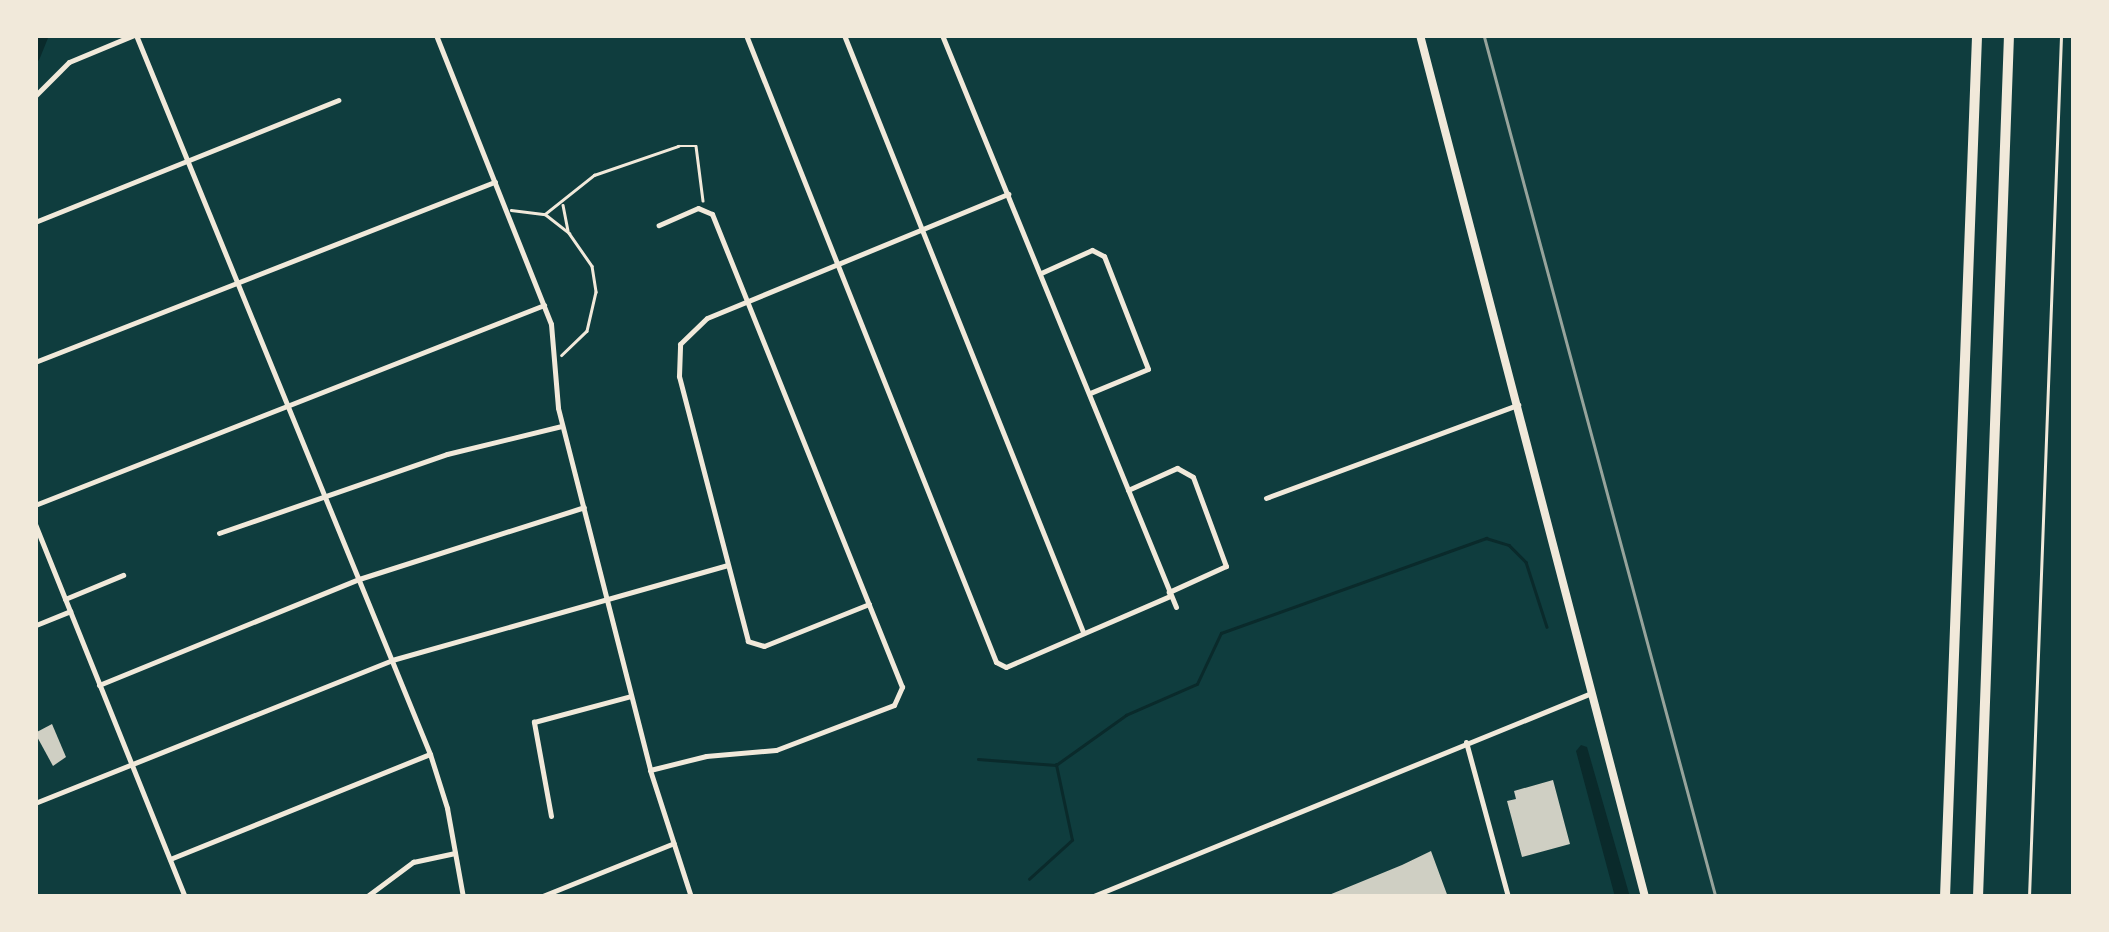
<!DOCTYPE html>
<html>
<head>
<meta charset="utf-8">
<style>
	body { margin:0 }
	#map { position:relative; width:2109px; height:932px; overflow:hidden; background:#0f3d3e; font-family:Barlow,sans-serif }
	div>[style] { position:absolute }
	.water>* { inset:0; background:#0a2a2b }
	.stream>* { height:2.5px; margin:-1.25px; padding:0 1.25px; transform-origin:1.25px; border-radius:1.25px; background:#0a2a2b }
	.canal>* { height:10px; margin:-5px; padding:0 5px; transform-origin:5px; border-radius:5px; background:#0a2a2b }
	.building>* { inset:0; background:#cfcfc3 }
	.path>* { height:2.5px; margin:-1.25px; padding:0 1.25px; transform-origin:1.25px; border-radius:1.25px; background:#f1e9da }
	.service>* { height:2.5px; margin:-1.25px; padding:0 1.25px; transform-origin:1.25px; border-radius:1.25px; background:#f1e9da }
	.minor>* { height:5px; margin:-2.5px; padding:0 2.5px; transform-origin:2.5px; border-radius:2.5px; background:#f1e9da }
	.tertiary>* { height:8px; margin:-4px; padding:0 4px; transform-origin:4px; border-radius:4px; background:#f1e9da }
	.motorway>* { height:10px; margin:-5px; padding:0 5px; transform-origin:5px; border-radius:5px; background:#f1e9da }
	.rail>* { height:2.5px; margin:-1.25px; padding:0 1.25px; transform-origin:1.25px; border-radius:1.25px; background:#97a49c }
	span { translate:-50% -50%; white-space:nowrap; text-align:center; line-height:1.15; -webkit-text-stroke:8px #f1e9da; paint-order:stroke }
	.frame { position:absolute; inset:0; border:38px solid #f1e9da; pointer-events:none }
</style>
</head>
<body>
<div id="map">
	<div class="water">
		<i style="clip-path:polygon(1581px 745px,1587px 747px,1630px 897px,1615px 897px,1576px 751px)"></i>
	</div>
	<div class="stream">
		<i style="left:978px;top:759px;width:78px;rotate:4.4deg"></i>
		<i style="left:1029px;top:879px;width:58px;rotate:-42.2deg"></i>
		<i style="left:1072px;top:840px;width:77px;rotate:-102deg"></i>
		<i style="left:1056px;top:765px;width:86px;rotate:-35.5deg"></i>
		<i style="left:1126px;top:715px;width:77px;rotate:-23.6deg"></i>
		<i style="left:1197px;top:684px;width:56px;rotate:-64.8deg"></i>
		<i style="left:1221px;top:633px;width:282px;rotate:-19.7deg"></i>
		<i style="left:1486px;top:538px;width:24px;rotate:17deg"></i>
		<i style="left:1509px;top:545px;width:24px;rotate:45deg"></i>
		<i style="left:1526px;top:562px;width:68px;rotate:72.1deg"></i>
	</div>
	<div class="canal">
		<i style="left:35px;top:57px;width:24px;rotate:-68deg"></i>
	</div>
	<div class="building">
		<i style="clip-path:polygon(52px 724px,66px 757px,53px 766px,35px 733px)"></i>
		<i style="clip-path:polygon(1553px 780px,1570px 844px,1522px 857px,1507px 801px,1516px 799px,1514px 791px)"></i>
		<i style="clip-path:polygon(1431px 851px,1448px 897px,1324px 897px,1402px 865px)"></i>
	</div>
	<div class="path">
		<i style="left:563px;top:205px;width:26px;rotate:79deg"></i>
		<i style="left:511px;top:210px;width:34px;rotate:7deg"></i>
		<i style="left:545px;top:214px;width:31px;rotate:38deg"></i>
		<i style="left:569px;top:233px;width:40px;rotate:55.1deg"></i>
		<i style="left:592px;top:266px;width:26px;rotate:81deg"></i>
		<i style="left:596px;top:292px;width:40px;rotate:103deg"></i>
		<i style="left:587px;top:331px;width:35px;rotate:136deg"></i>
		<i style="left:545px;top:214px;width:63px;rotate:-38.5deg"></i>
		<i style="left:594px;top:175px;width:89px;rotate:-19deg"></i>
		<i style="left:678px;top:146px;width:18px"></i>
		<i style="left:696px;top:146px;width:55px;rotate:82.7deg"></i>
	</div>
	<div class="service">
		<i style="left:2029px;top:897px;width:863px;rotate:-87.87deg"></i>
	</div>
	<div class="minor">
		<i style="left:136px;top:35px;width:777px;rotate:67.76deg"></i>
		<i style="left:430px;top:754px;width:57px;rotate:72.5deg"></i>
		<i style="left:447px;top:808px;width:90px;rotate:79.8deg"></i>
		<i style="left:436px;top:35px;width:311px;rotate:68.3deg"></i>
		<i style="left:551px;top:324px;width:84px;rotate:85.2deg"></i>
		<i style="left:558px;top:408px;width:374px;rotate:75.7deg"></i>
		<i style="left:650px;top:770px;width:133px;rotate:72.1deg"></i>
		<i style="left:746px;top:35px;width:675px;rotate:68.26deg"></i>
		<i style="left:996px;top:662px;width:11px;rotate:27deg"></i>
		<i style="left:1006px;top:667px;width:179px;rotate:-23.4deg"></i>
		<i style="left:844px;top:35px;width:643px;rotate:68.18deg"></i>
		<i style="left:942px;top:35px;width:618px;rotate:67.75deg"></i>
		<i style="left:35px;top:96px;width:48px;rotate:-45deg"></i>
		<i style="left:69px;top:62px;width:70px;rotate:-22.6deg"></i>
		<i style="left:35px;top:222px;width:327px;rotate:-21.9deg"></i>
		<i style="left:1041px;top:273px;width:56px;rotate:-24.3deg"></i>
		<i style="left:1092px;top:250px;width:13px;rotate:27deg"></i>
		<i style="left:1104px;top:256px;width:121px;rotate:68.7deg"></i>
		<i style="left:1148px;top:369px;width:63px;rotate:157.5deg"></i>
		<i style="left:35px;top:362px;width:494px;rotate:-21.4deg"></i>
		<i style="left:1128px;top:490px;width:54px;rotate:-24.2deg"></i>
		<i style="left:1177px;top:468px;width:18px;rotate:29deg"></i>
		<i style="left:1193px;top:477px;width:95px;rotate:69.7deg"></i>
		<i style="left:1226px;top:566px;width:63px;rotate:155.5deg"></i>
		<i style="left:1266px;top:498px;width:269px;rotate:-20.3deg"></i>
		<i style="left:35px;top:505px;width:547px;rotate:-21.45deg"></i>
		<i style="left:35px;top:524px;width:402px;rotate:68.1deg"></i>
		<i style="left:219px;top:533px;width:241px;rotate:-19.1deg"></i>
		<i style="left:447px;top:454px;width:118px;rotate:-13.7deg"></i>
		<i style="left:65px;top:599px;width:63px;rotate:-22.5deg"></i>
		<i style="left:869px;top:604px;width:113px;rotate:158.2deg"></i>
		<i style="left:764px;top:646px;width:17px;rotate:-163deg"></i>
		<i style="left:748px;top:641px;width:274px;rotate:-104.6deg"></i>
		<i style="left:679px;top:376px;width:32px;rotate:-88deg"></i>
		<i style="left:680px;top:344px;width:37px;rotate:-44deg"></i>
		<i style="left:707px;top:318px;width:326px;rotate:-22.4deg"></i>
		<i style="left:36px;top:625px;width:37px;rotate:-22deg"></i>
		<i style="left:99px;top:685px;width:281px;rotate:-22.2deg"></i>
		<i style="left:359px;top:579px;width:236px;rotate:-17.7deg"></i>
		<i style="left:1466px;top:742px;width:161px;rotate:74.8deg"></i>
		<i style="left:650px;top:770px;width:58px;rotate:-14deg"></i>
		<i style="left:706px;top:756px;width:70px;rotate:-4.9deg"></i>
		<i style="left:776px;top:750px;width:126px;rotate:-20.9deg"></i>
		<i style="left:894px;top:705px;width:20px;rotate:-66deg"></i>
		<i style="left:902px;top:687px;width:510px;rotate:-111.88deg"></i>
		<i style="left:712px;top:214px;width:15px;rotate:-157deg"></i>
		<i style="left:698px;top:208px;width:43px;rotate:156.4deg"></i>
		<i style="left:35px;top:803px;width:385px;rotate:-21.8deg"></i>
		<i style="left:392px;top:660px;width:348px;rotate:-15.8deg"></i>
		<i style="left:551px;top:816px;width:96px;rotate:-100.3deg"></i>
		<i style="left:534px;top:722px;width:100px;rotate:-15deg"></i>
		<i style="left:170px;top:859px;width:280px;rotate:-22deg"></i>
		<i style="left:366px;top:897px;width:59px;rotate:-36.7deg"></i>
		<i style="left:413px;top:862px;width:43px;rotate:-12.1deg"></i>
		<i style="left:540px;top:897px;width:144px;rotate:-21.9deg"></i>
		<i style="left:1091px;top:897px;width:538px;rotate:-22.18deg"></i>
	</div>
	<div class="tertiary">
		<i style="left:1420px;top:35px;width:891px;rotate:75.37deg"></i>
	</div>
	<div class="motorway">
		<i style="left:1945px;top:897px;width:863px;rotate:-87.87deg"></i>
		<i style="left:1978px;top:897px;width:863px;rotate:-87.94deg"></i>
	</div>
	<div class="rail">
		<i style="left:1484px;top:35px;width:893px;rotate:74.94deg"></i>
	</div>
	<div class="frame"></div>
</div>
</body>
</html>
